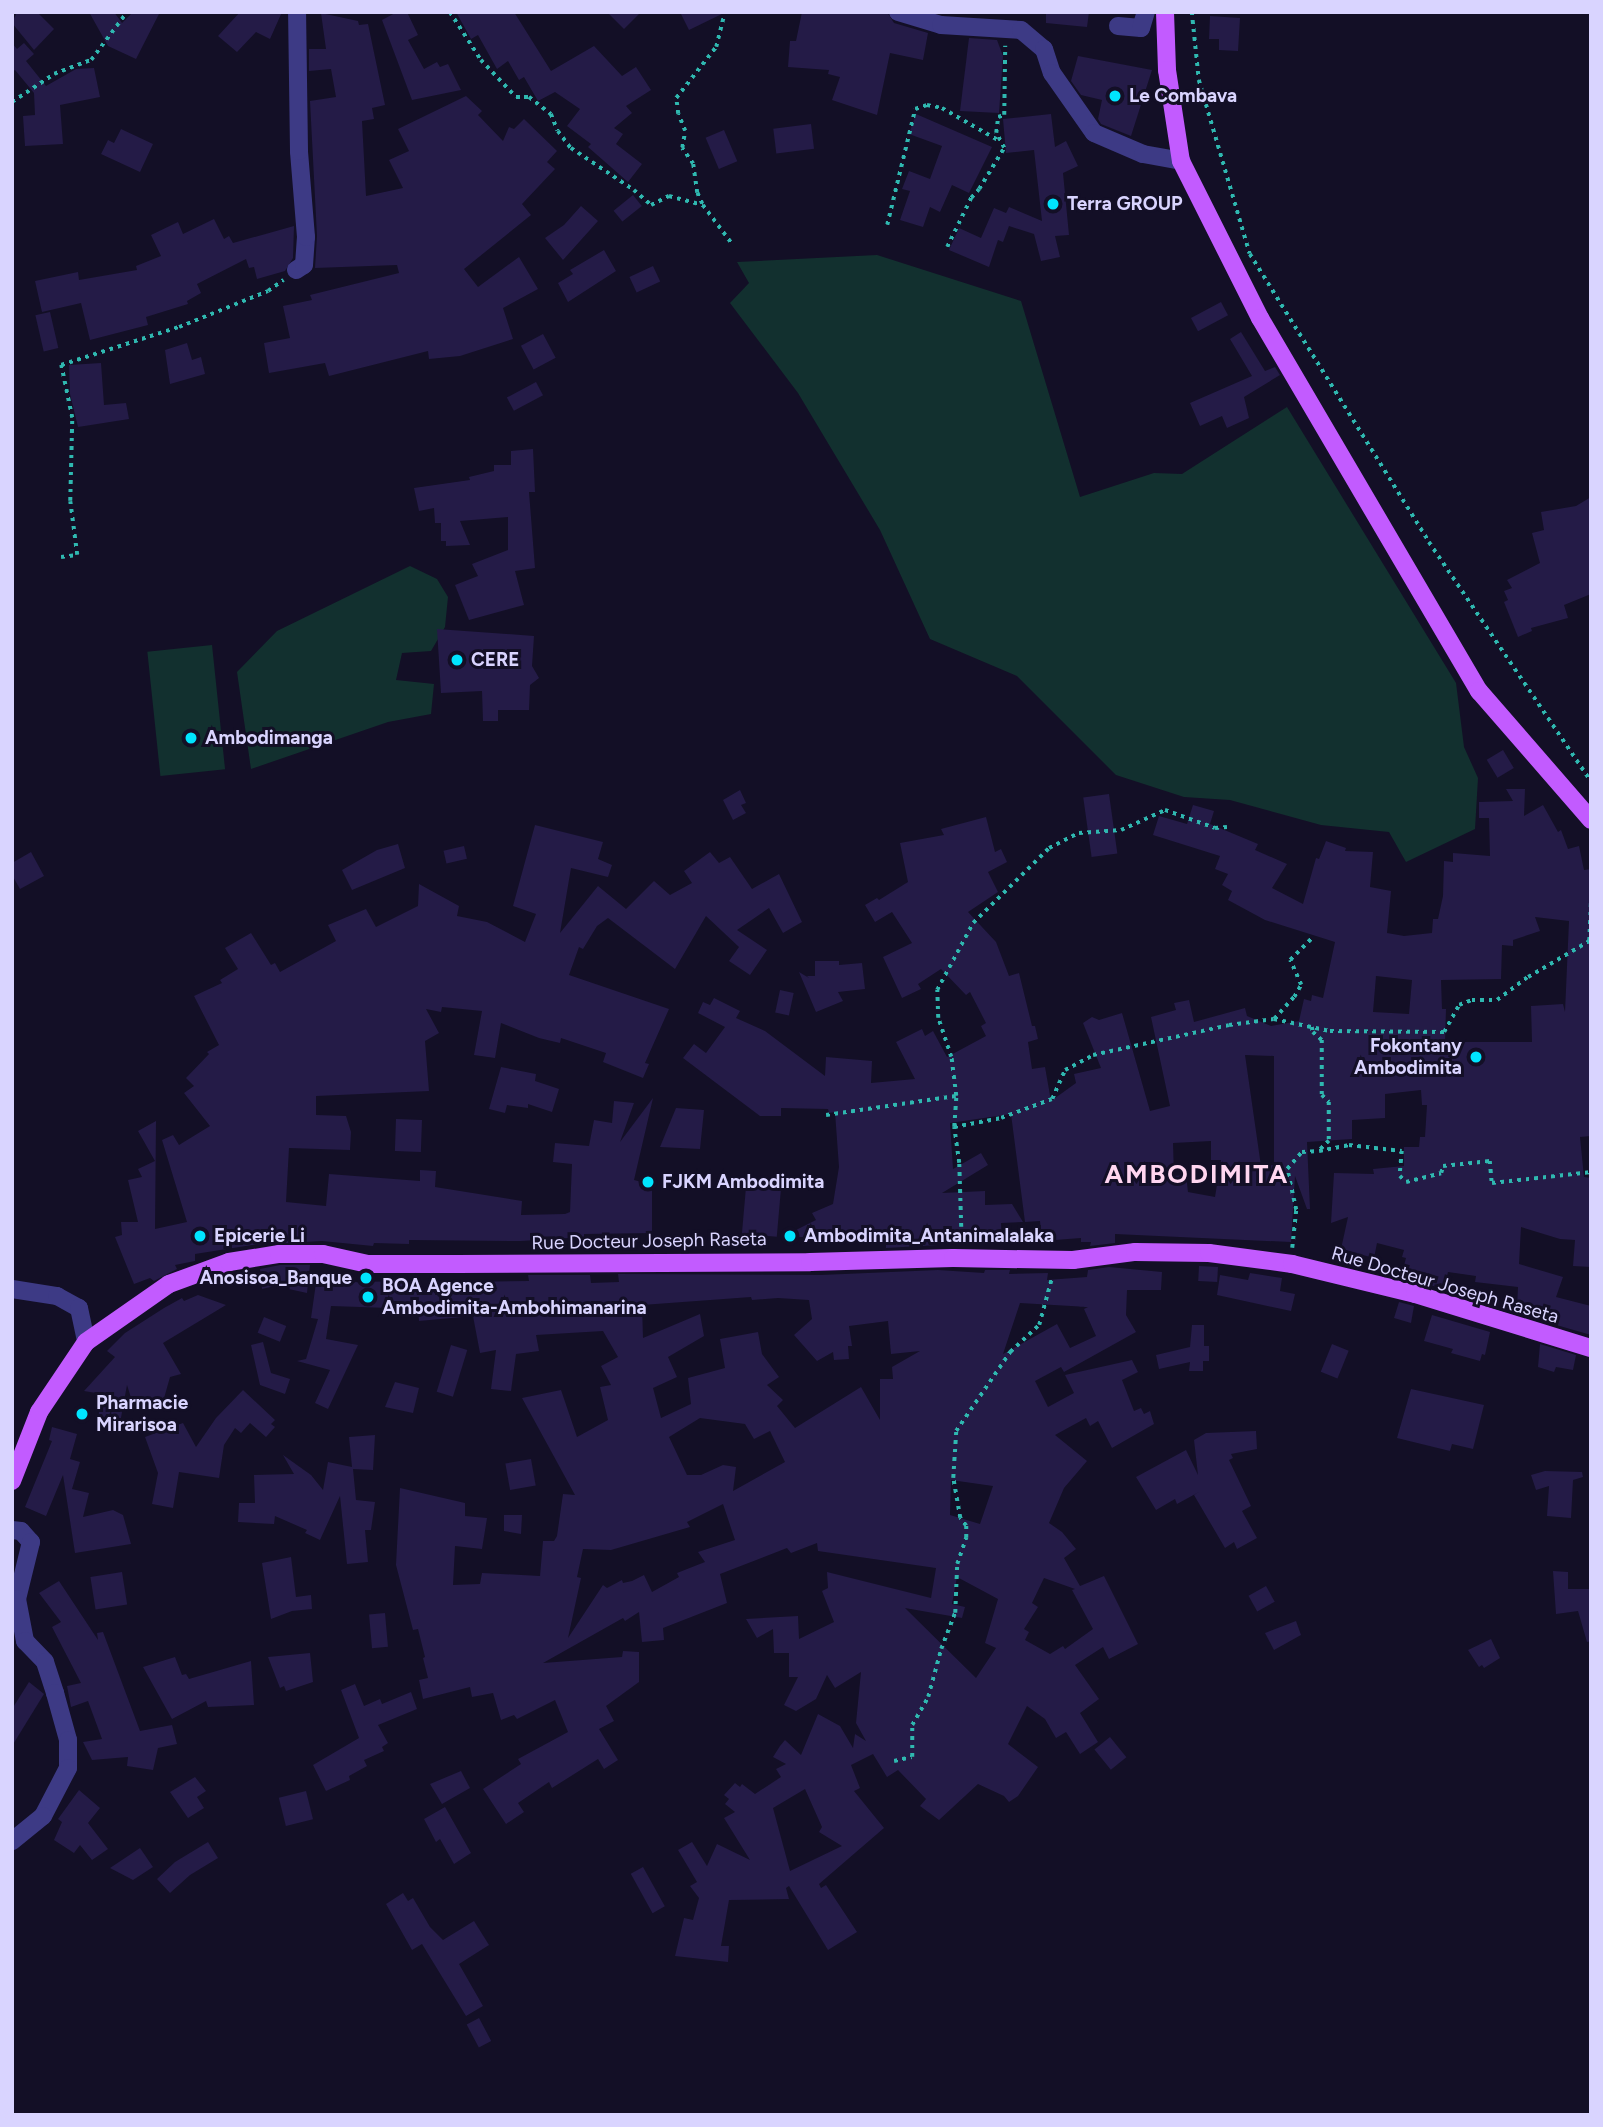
<!DOCTYPE html>
<html>
<head>
<meta charset="utf-8">
<style>
	body { margin:0 }
	#map { position:relative; width:1603px; height:2127px; overflow:hidden; background:#130f26; font-family:Figtree,sans-serif }
	div>[style] { position:absolute }
	.green>* { inset:0; background:#12302f; transform-origin:0 0 }
	.building>* { inset:0; background:#241b47; transform-origin:0 0 }
	.path>* { height:3.5px; margin-top:-1.75px; transform-origin:0; background:repeating-linear-gradient(90deg,#2fb8b0 0 3.5px,transparent 0 8.5px) }
	.minor>* { height:18px; margin:-9px; padding:0 9px; transform-origin:9px; border-radius:9px; background:#3d3a85 }
	.major>* { height:18px; margin:-9px; padding:0 9px; transform-origin:9px; border-radius:9px; background:#c25bff }
	.dots>* { width:19px; height:19px; translate:-50% -50%; box-sizing:border-box; border:4px solid #130f26; border-radius:50% }
	span { translate:-50% -50%; white-space:nowrap; text-align:center; line-height:1.15; -webkit-text-stroke:6px #130f26; paint-order:stroke }
	.poi-label { font-size:19px; color:#d9d4ff; font-weight:700 }
	.left { translate:0 -50%; text-align:left }
	.right { translate:-100% -50%; text-align:right }
	.street-label { font-size:19px; color:#d9d4ff }
	.district-label { font-size:26px; color:#ffd6f0; font-weight:700; letter-spacing:2px }
	.frame { position:absolute; inset:0; border:14px solid #d9d4ff; pointer-events:none }
</style>
</head>
<body>
<div id="map">
	<div class="green">
		<i style="clip-path:polygon(877px 255px,1021px 301px,1080px 497px,1154px 473px,1182px 474px,1287px 407px,1456px 683px,1464px 747px,1478px 778px,1475px 829px,1406px 862px,1389px 832px,1321px 825px,1230px 800px,1184px 797px,1116px 775px,1017px 676px,930px 639px,880px 530px,798px 393px,730px 303px,749px 283px,737px 262px)"></i>
		<i style="clip-path:polygon(410px 566px,437px 579px,448px 597px,445px 627px,431px 651px,402px 653px,396px 680px,434px 684px,431px 714px,388px 722px,251px 769px,237px 672px,277px 631px)"></i>
		<i style="left:212px;top:645px;width:125px;height:65px;rotate:84deg"></i>
	</div>
	<div class="building">
		<i style="clip-path:polygon(17px 12px,37px 12px,54px 29px,34px 50px,12px 23px)"></i>
		<i style="clip-path:polygon(89px 12px,114px 12px,122px 23px,133px 12px,160px 12px,136px 59px,108px 46px)"></i>
		<i style="clip-path:polygon(240px 12px,282px 12px,270px 39px,256px 32px,237px 52px,218px 36px)"></i>
		<i style="clip-path:polygon(397px 12px,407px 12px,418px 35px,408px 40px,424px 69px,437px 62px,440px 67px,448px 64px,461px 90px,412px 100px,382px 20px)"></i>
		<i style="clip-path:polygon(456px 12px,514px 12px,551px 71px,594px 46px,622px 76px,636px 67px,651px 90px,626px 106px,632px 113px,614px 128px,623px 134px,616px 144px,642px 164px,628px 182px,588px 147px,591px 144px,567px 126px,580px 109px,555px 92px,538px 101px,524px 77px,519px 80px,508px 61px,497px 69px,478px 35px,471px 39px)"></i>
		<i style="clip-path:polygon(607px 12px,641px 12px,624px 29px)"></i>
		<i style="clip-path:polygon(680px 12px,726px 12px,689px 30px)"></i>
		<i style="clip-path:polygon(802px 12px,887px 12px,894px 23px,928px 33px,923px 60px,890px 53px,877px 115px,832px 100px,840px 77px,828px 74px,829px 70px,788px 67px,790px 41px,796px 41px)"></i>
		<i style="clip-path:polygon(1046px 12px,1089px 12px,1087px 27px,1046px 23px)"></i>
		<i style="clip-path:polygon(321px 13px,358px 21px,359px 25px,368px 24px,385px 105px,372px 108px,374px 119px,362px 121px,366px 196px,403px 188px,389px 160px,409px 151px,398px 129px,466px 96px,482px 111px,478px 115px,503px 141px,509px 127px,514px 129px,524px 119px,557px 151px,547px 162px,555px 169px,522px 204px,531px 215px,464px 269px,478px 287px,519px 257px,538px 289px,503px 308px,513px 339px,460px 356px,429px 359px,428px 351px,329px 376px,325px 363px,269px 373px,264px 343px,290px 338px,283px 306px,312px 300px,310px 295px,399px 273px,397px 265px,315px 268px,317px 236px,310px 101px,336px 97px,331px 69px,309px 71px,309px 49px,326px 49px)"></i>
		<i style="clip-path:polygon(1210px 16px,1240px 18px,1238px 51px,1219px 50px,1219px 39px,1209px 39px)"></i>
		<i style="clip-path:polygon(969px 38px,997px 40px,1003px 56px,999px 113px,960px 111px)"></i>
		<i style="clip-path:polygon(12px 43px,17px 49px,24px 43px,34px 54px,26px 61px,46px 86px,76px 69px,94px 68px,100px 97px,60px 105px,63px 144px,25px 146px,23px 116px,35px 115px,34px 93px,15px 70px,12px 72px)"></i>
		<i style="clip-path:polygon(1078px 56px,1152px 70px,1131px 136px,1101px 124px,1098px 119px,1102px 100px,1081px 95px,1071px 81px)"></i>
		<i style="clip-path:polygon(916px 114px,992px 147px,969px 193px,952px 185px,940px 212px,930px 207px,923px 227px,900px 220px,910px 191px,902px 189px,909px 171px,930px 179px,942px 146px,909px 134px)"></i>
		<i style="clip-path:polygon(1051px 114px,1055px 147px,1066px 141px,1078px 166px,1063px 173px,1069px 235px,1055px 236px,1060px 257px,1041px 261px,1034px 234px,1009px 226px,1003px 242px,998px 240px,989px 267px,949px 250px,959px 228px,981px 238px,994px 208px,1006px 213px,1009px 207px,1042px 221px,1034px 150px,1006px 153px,1003px 119px)"></i>
		<i style="left:811px;top:124px;width:25px;height:38px;rotate:83deg"></i>
		<i style="clip-path:polygon(121px 129px,153px 144px,140px 172px,101px 154px,108px 140px,114px 143px)"></i>
		<i style="left:724px;top:130px;width:34px;height:20px;rotate:67deg"></i>
		<i style="left:633px;top:195px;width:14px;height:25px;rotate:51deg"></i>
		<i style="clip-path:polygon(581px 206px,598px 221px,563px 260px,545px 238px,564px 225px)"></i>
		<i style="clip-path:polygon(214px 219px,224px 239px,229px 236px,233px 243px,294px 226px,293px 258px,285px 271px,257px 279px,254px 267px,249px 268px,246px 259px,197px 284px,201px 293px,187px 301px,188px 304px,146px 317px,148px 325px,90px 340px,81px 303px,42px 312px,35px 281px,78px 272px,79px 280px,137px 270px,136px 266px,161px 256px,151px 235px,178px 222px,183px 234px)"></i>
		<i style="clip-path:polygon(604px 250px,616px 271px,568px 302px,558px 283px,573px 274px,570px 270px)"></i>
		<i style="left:653px;top:266px;width:17px;height:26px;rotate:65deg"></i>
		<i style="left:1221px;top:302px;width:15px;height:34px;rotate:62deg"></i>
		<i style="left:50px;top:312px;width:37px;height:15px;rotate:77deg"></i>
		<i style="clip-path:polygon(1241px 332px,1265px 371px,1275px 367px,1280px 375px,1244px 397px,1249px 418px,1227px 428px,1222px 416px,1200px 426px,1190px 403px,1252px 376px,1230px 339px)"></i>
		<i style="left:543px;top:334px;width:27px;height:25px;rotate:62deg"></i>
		<i style="clip-path:polygon(187px 343px,192px 360px,201px 357px,205px 374px,170px 384px,165px 350px)"></i>
		<i style="clip-path:polygon(101px 363px,104px 405px,126px 403px,129px 419px,78px 427px,70px 394px,69px 365px)"></i>
		<i style="left:536px;top:382px;width:15px;height:33px;rotate:62deg"></i>
		<i style="clip-path:polygon(533px 449px,535px 492px,529px 492px,535px 568px,515px 571px,524px 605px,469px 620px,455px 585px,478px 576px,472px 564px,508px 550px,508px 517px,460px 521px,470px 545px,446px 546px,446px 541px,441px 541px,441px 523px,435px 523px,434px 508px,419px 511px,414px 488px,470px 480px,469px 477px,494px 471px,494px 465px,511px 465px,511px 451px)"></i>
		<i style="clip-path:polygon(1591px 497px,1591px 594px,1564px 605px,1568px 618px,1531px 628px,1532px 631px,1518px 637px,1504px 602px,1508px 600px,1504px 591px,1512px 588px,1507px 580px,1540px 563px,1532px 533px,1544px 530px,1541px 512px,1576px 506px)"></i>
		<i style="clip-path:polygon(437px 629px,534px 636px,532px 666px,539px 678px,530px 685px,529px 710px,498px 710px,498px 721px,483px 721px,482px 691px,441px 693px)"></i>
		<i style="left:1503px;top:750px;width:21px;height:19px;rotate:59deg"></i>
		<i style="clip-path:polygon(evenodd,1506px 789px,1525px 789px,1524px 816px,1543px 805px,1558px 832px,1561px 830px,1568px 849px,1579px 846px,1584px 870px,1591px 869px,1591px 1136px,1580px 1137px,1584px 1177px,1591px 1178px,1591px 1267px,1573px 1266px,1575px 1240px,1560px 1239px,1521px 1227px,1519px 1264px,1563px 1277px,1556px 1297px,1591px 1306px,1591px 1335px,1546px 1322px,1546px 1319px,1527px 1314px,1528px 1310px,1517px 1309px,1518px 1287px,1475px 1282px,1476px 1276px,1448px 1272px,1444px 1289px,1401px 1277px,1406px 1258px,1402px 1257px,1404px 1250px,1377px 1243px,1374px 1258px,1341px 1249px,1348px 1217px,1331px 1223px,1334px 1173px,1374px 1174px,1373px 1169px,1404px 1166px,1404px 1147px,1419px 1147px,1420px 1137px,1425px 1137px,1427px 1105px,1422px 1105px,1421px 1090px,1385px 1094px,1385px 1118px,1352px 1120px,1352px 1139px,1307px 1142px,1310px 1209px,1307px 1209px,1295px 1176px,1291px 1242px,1115px 1234px,1115px 1243px,1090px 1246px,1091px 1242px,1081px 1242px,1081px 1238px,1042px 1241px,1040px 1221px,1025px 1222px,1011px 1114px,950px 1123px,953px 1169px,981px 1153px,988px 1165px,942px 1193px,985px 1191px,985px 1205px,1012px 1204px,1023px 1222px,1001px 1223px,1002px 1243px,986px 1244px,985px 1231px,941px 1231px,938px 1245px,886px 1248px,886px 1239px,853px 1237px,853px 1242px,833px 1241px,833px 1237px,782px 1237px,816px 1220px,812px 1213px,833px 1204px,839px 1167px,835px 1112px,829px 1113px,828px 1109px,781px 1108px,781px 1116px,760px 1116px,683px 1058px,694px 1044px,706px 1053px,725px 1027px,698px 1013px,703px 1002px,710px 1005px,714px 998px,740px 1011px,736px 1018px,765px 1031px,825px 1076px,826px 1057px,872px 1061px,871px 1083px,915px 1079px,896px 1042px,922px 1029px,925px 1036px,933px 1031px,947px 1057px,986px 1036px,981px 1026px,986px 1023px,970px 992px,966px 995px,941px 969px,918px 984px,921px 989px,902px 998px,883px 957px,912px 943px,892px 912px,875px 922px,865px 905px,877px 898px,879px 900px,908px 882px,900px 843px,944px 835px,941px 829px,986px 817px,995px 852px,1001px 849px,1007px 862px,988px 872px,998px 892px,968px 912px,996px 942px,1009px 976px,1019px 973px,1032px 1026px,1035px 1026px,1038px 1039px,1028px 1042px,1032px 1069px,1045px 1067px,1051px 1101px,1076px 1083px,1074px 1074px,1101px 1068px,1083px 1023px,1092px 1017px,1099px 1020px,1122px 1013px,1150px 1111px,1170px 1106px,1151px 1017px,1176px 1010px,1174px 1003px,1189px 1000px,1194px 1022px,1245px 1008px,1247px 1016px,1271px 1026px,1299px 1021px,1304px 999px,1311px 1001px,1312px 995px,1323px 998px,1335px 942px,1265px 920px,1228px 900px,1232px 891px,1222px 885px,1228px 874px,1215px 869px,1220px 856px,1153px 835px,1159px 816px,1187px 824px,1193px 805px,1214px 811px,1210px 824px,1258px 844px,1255px 850px,1287px 864px,1272px 888px,1303px 904px,1316px 858px,1319px 859px,1326px 841px,1346px 848px,1345px 851px,1373px 852px,1370px 887px,1391px 891px,1387px 933px,1404px 936px,1432px 933px,1433px 919px,1438px 919px,1443px 896px,1444px 861px,1453px 862px,1453px 853px,1490px 856px,1489px 818px,1479px 818px,1479px 802px,1513px 801px,1506px 789px,1535px 917px,1569px 921px,1565px 1012px,1563px 1004px,1531px 1006px,1532px 1042px,1445px 1042px,1446px 1009px,1442px 1009px,1441px 980px,1501px 979px,1502px 945px,1513px 946px,1513px 940px,1540px 931px,1535px 917px,1506px 789px,1376px 976px,1412px 980px,1409px 1014px,1373px 1012px,1376px 976px,1506px 789px,1245px 1055px,1274px 1056px,1274px 1165px,1261px 1166px,1245px 1055px,1506px 789px,1211px 1141px,1211px 1160px,1221px 1160px,1215px 1197px,1188px 1192px,1186px 1175px,1174px 1176px,1173px 1143px,1211px 1141px)"></i>
		<i style="clip-path:polygon(740px 790px,746px 803px,741px 805px,746px 813px,733px 820px,723px 800px)"></i>
		<i style="left:1109px;top:794px;width:60px;height:26px;rotate:82deg"></i>
		<i style="clip-path:polygon(535px 825px,603px 842px,598px 859px,612px 865px,608px 877px,571px 868px,560px 933px,598px 886px,626px 909px,654px 881px,670px 895px,692px 883px,684px 871px,710px 852px,719px 863px,730px 857px,752px 889px,779px 874px,802px 922px,783px 933px,769px 908px,737px 930px,767px 950px,750px 975px,729px 961px,739px 947px,706px 916px,675px 969px,608px 918px,597px 926px,583px 949px,579px 947px,569px 975px,669px 1009px,645px 1063px,649px 1064px,643px 1078px,603px 1062px,606px 1053px,561px 1038px,560px 1043px,539px 1038px,501px 1023px,495px 1058px,474px 1055px,482px 1011px,442px 1007px,441px 1012px,426px 1009px,439px 1033px,425px 1041px,429px 1091px,316px 1096px,316px 1115px,346px 1116px,351px 1132px,350px 1150px,289px 1148px,286px 1202px,326px 1206px,329px 1174px,420px 1181px,420px 1170px,436px 1171px,435px 1187px,522px 1201px,521px 1215px,565px 1214px,570px 1212px,572px 1164px,553px 1162px,555px 1143px,589px 1146px,594px 1120px,612px 1123px,614px 1101px,634px 1103px,620px 1142px,653px 1098px,634px 1180px,652px 1185px,652px 1233px,584px 1234px,584px 1237px,521px 1241px,409px 1240px,409px 1244px,374px 1243px,373px 1246px,322px 1241px,252px 1245px,195px 1254px,195px 1261px,175px 1265px,177px 1269px,154px 1281px,150px 1278px,134px 1284px,115px 1237px,122px 1235px,121px 1222px,138px 1222px,128px 1180px,142px 1177px,138px 1169px,155px 1161px,138px 1131px,156px 1121px,155px 1229px,187px 1222px,162px 1140px,173px 1135px,179px 1145px,210px 1126px,184px 1093px,194px 1086px,186px 1078px,209px 1054px,207px 1052px,219px 1045px,194px 996px,222px 983px,220px 980px,238px 969px,225px 948px,251px 933px,271px 965px,275px 963px,280px 972px,336px 941px,328px 925px,366px 909px,376px 927px,418px 906px,419px 884px,459px 906px,457px 916px,487px 922px,525px 942px,536px 914px,513px 906px)"></i>
		<i style="clip-path:polygon(398px 844px,405px 868px,352px 890px,342px 870px,377px 850px)"></i>
		<i style="left:464px;top:846px;width:13px;height:21px;rotate:77deg"></i>
		<i style="clip-path:polygon(31px 852px,44px 876px,20px 889px,12px 875px,12px 863px)"></i>
		<i style="clip-path:polygon(815px 961px,839px 961px,839px 965px,862px 963px,865px 989px,838px 992px,843px 1001px,816px 1012px,799px 972px,809px 978px,807px 976px,815px 976px)"></i>
		<i style="left:780px;top:990px;width:14px;height:23px;rotate:12deg"></i>
		<i style="clip-path:polygon(501px 1067px,536px 1074px,535px 1081px,559px 1089px,552px 1112px,528px 1104px,528px 1108px,507px 1105px,505px 1113px,489px 1109px)"></i>
		<i style="clip-path:polygon(676px 1108px,704px 1110px,700px 1149px,660px 1147px)"></i>
		<i style="left:396px;top:1119px;width:26px;height:32px;rotate:2deg"></i>
		<i style="left:746px;top:1187px;width:35px;height:47px;rotate:5deg"></i>
		<i style="clip-path:polygon(280px 1265px,310px 1265px,307px 1293px,275px 1286px,262px 1289px,260px 1269px)"></i>
		<i style="left:1199px;top:1266px;width:19px;height:15px;rotate:3deg"></i>
		<i style="clip-path:polygon(evenodd,1109px 1267px,1162px 1272px,1161px 1290px,1127px 1290px,1126px 1315px,1136px 1332px,1064px 1372px,1061px 1367px,1035px 1381px,1048px 1407px,1074px 1393px,1065px 1375px,1132px 1360px,1138px 1372px,1122px 1380px,1134px 1411px,1141px 1408px,1144px 1414px,1150px 1411px,1154px 1424px,1112px 1448px,1098px 1421px,1090px 1426px,1086px 1418px,1055px 1435px,1087px 1461px,1064px 1488px,1049px 1523px,1062px 1532px,1076px 1549px,1064px 1558px,1080px 1586px,1104px 1576px,1138px 1644px,1109px 1659px,1103px 1647px,1075px 1665px,1099px 1699px,1080px 1713px,1098px 1742px,1080px 1754px,1066px 1732px,1056px 1738px,1045px 1719px,1027px 1706px,1008px 1744px,1038px 1767px,1018px 1796px,1009px 1802px,1004px 1796px,978px 1784px,939px 1820px,920px 1806px,926px 1799px,898px 1770px,887px 1777px,873px 1754px,851px 1765px,860px 1788px,854px 1791px,884px 1828px,819px 1884px,821px 1888px,826px 1885px,857px 1932px,828px 1950px,789px 1886px,786px 1888px,789px 1899px,729px 1900px,721px 1946px,729px 1946px,728px 1962px,675px 1956px,684px 1918px,693px 1920px,699px 1898px,690px 1886px,697px 1882px,678px 1850px,692px 1842px,707px 1866px,717px 1844px,750px 1860px,724px 1818px,735px 1812px,725px 1804px,729px 1799px,724px 1795px,735px 1783px,740px 1787px,742px 1784px,755px 1794px,781px 1777px,776px 1769px,786px 1764px,773px 1757px,780px 1746px,785px 1740px,801px 1755px,818px 1714px,840px 1726px,853px 1748px,855px 1734px,866px 1741px,856px 1723px,861px 1672px,835px 1688px,827px 1675px,816px 1699px,796px 1711px,784px 1705px,798px 1677px,789px 1677px,789px 1653px,774px 1653px,773px 1629px,757px 1638px,746px 1619px,798px 1616px,799px 1639px,834px 1622px,822px 1591px,828px 1588px,827px 1572px,931px 1598px,936px 1568px,818px 1551px,817px 1543px,791px 1553px,787px 1548px,720px 1574px,727px 1603px,663px 1628px,664px 1640px,642px 1642px,639px 1612px,625px 1621px,623px 1618px,543px 1663px,622px 1657px,623px 1651px,639px 1652px,639px 1682px,606px 1706px,614px 1721px,599px 1729px,618px 1760px,604px 1769px,598px 1759px,552px 1788px,549px 1782px,518px 1803px,524px 1812px,506px 1824px,483px 1789px,521px 1764px,518px 1759px,568px 1732px,555px 1700px,517px 1719px,514px 1715px,501px 1720px,493px 1693px,472px 1697px,470px 1687px,423px 1699px,419px 1680px,428px 1678px,423px 1658px,425px 1657px,418px 1629px,413px 1630px,396px 1565px,400px 1488px,465px 1503px,465px 1516px,487px 1518px,482px 1549px,455px 1546px,453px 1585px,480px 1584px,482px 1573px,540px 1576px,543px 1541px,554px 1541px,557px 1536px,563px 1494px,575px 1495px,522px 1398px,561px 1390px,577px 1437px,608px 1420px,600px 1387px,611px 1385px,601px 1366px,618px 1357px,603px 1331px,536px 1335px,539px 1351px,516px 1354px,511px 1391px,491px 1389px,496px 1350px,480px 1353px,473px 1316px,419px 1321px,418px 1309px,331px 1306px,326px 1339px,358px 1345px,328px 1409px,315px 1403px,330px 1370px,297px 1361px,306px 1359px,318px 1319px,311px 1318px,316px 1283px,405px 1281px,405px 1293px,433px 1289px,434px 1293px,471px 1288px,470px 1282px,529px 1281px,528px 1275px,590px 1275px,591px 1283px,619px 1282px,618px 1274px,821px 1275px,938px 1270px,984px 1273px,985px 1270px,1010px 1270px,1009px 1274px,1048px 1273px,1047px 1280px,1087px 1277px,1088px 1270px,1109px 1267px,751px 1297px,752px 1300px,778px 1298px,809px 1300px,812px 1319px,794px 1335px,817px 1361px,833px 1352px,834px 1360px,849px 1359px,848px 1346px,852px 1346px,849px 1326px,888px 1321px,891px 1354px,920px 1351px,892px 1367px,893px 1379px,880px 1379px,880px 1420px,861px 1387px,795px 1428px,777px 1406px,783px 1400px,767px 1385px,779px 1377px,762px 1354px,758px 1332px,720px 1339px,725px 1368px,688px 1378px,691px 1404px,661px 1418px,653px 1388px,677px 1377px,668px 1357px,704px 1336px,700px 1314px,643px 1338px,642px 1305px,751px 1297px,1109px 1267px,1020px 1303px,1088px 1307px,1084px 1309px,1096px 1336px,1070px 1348px,1057px 1324px,1003px 1354px,1020px 1303px,1109px 1267px,700px 1418px,745px 1424px,754px 1439px,770px 1431px,785px 1462px,733px 1491px,736px 1467px,723px 1465px,701px 1475px,687px 1475px,669px 1437px,700px 1418px,1109px 1267px,951px 1480px,993px 1486px,980px 1524px,950px 1515px,951px 1480px,1109px 1267px,723px 1504px,735px 1540px,698px 1552px,705px 1562px,677px 1573px,679px 1577px,652px 1592px,644px 1575px,632px 1581px,623px 1583px,622px 1580px,607px 1588px,603px 1585px,568px 1638px,581px 1578px,577px 1577px,583px 1549px,611px 1550px,690px 1527px,687px 1522px,723px 1504px,1109px 1267px,957px 1577px,998px 1599px,985px 1643px,996px 1648px,976px 1678px,905px 1608px,962px 1618px,965px 1607px,952px 1604px,957px 1577px,1109px 1267px,1044px 1578px,1075px 1589px,1072px 1590px,1093px 1629px,1065px 1649px,1063px 1646px,1050px 1654px,1025px 1640px,1029px 1632px,1024px 1629px,1038px 1607px,1032px 1603px,1044px 1578px,1109px 1267px,805px 1789px,822px 1827px,819px 1832px,842px 1846px,790px 1871px,773px 1808px,805px 1789px)"></i>
		<i style="clip-path:polygon(1250px 1273px,1282px 1278px,1280px 1291px,1295px 1294px,1291px 1311px,1217px 1295px,1220px 1275px,1248px 1280px)"></i>
		<i style="clip-path:polygon(198px 1295px,226px 1305px,163px 1343px,181px 1374px,170px 1377px,161px 1409px,132px 1401px,127px 1385px,118px 1434px,96px 1430px,102px 1394px,84px 1391px,115px 1357px,107px 1351px,125px 1333px,164px 1308px,182px 1298px,184px 1301px)"></i>
		<i style="clip-path:polygon(1399px 1302px,1414px 1306px,1411px 1323px,1394px 1318px)"></i>
		<i style="clip-path:polygon(1432px 1315px,1490px 1332px,1485px 1355px,1482px 1354px,1480px 1361px,1451px 1353px,1453px 1349px,1424px 1341px)"></i>
		<i style="left:264px;top:1317px;width:24px;height:17px;rotate:22deg"></i>
		<i style="clip-path:polygon(1192px 1325px,1204px 1325px,1204px 1346px,1209px 1346px,1209px 1361px,1203px 1361px,1203px 1371px,1189px 1371px,1190px 1362px,1159px 1369px,1156px 1355px,1190px 1347px)"></i>
		<i style="clip-path:polygon(263px 1342px,271px 1373px,290px 1379px,285px 1394px,260px 1385px,251px 1345px)"></i>
		<i style="left:1332px;top:1344px;width:18px;height:30px;rotate:22deg"></i>
		<i style="clip-path:polygon(1540px 1344px,1576px 1355px,1573px 1370px,1556px 1367px,1554px 1372px,1538px 1367px)"></i>
		<i style="left:451px;top:1345px;width:17px;height:49px;rotate:17deg"></i>
		<i style="clip-path:polygon(395px 1382px,419px 1388px,413px 1413px,385px 1407px)"></i>
		<i style="clip-path:polygon(1411px 1389px,1484px 1405px,1473px 1449px,1452px 1444px,1450px 1451px,1397px 1438px)"></i>
		<i style="clip-path:polygon(243px 1390px,275px 1420px,271px 1424px,275px 1427px,266px 1437px,250px 1423px,241px 1433px,235px 1428px,224px 1445px,219px 1478px,179px 1472px,173px 1508px,152px 1504px,158px 1473px,145px 1437px,183px 1423px,196px 1447px,216px 1418px)"></i>
		<i style="clip-path:polygon(52px 1427px,77px 1434px,70px 1459px,80px 1462px,72px 1489px,89px 1493px,83px 1517px,113px 1510px,123px 1515px,131px 1544px,75px 1553px,63px 1475px,46px 1516px,25px 1507px,52px 1441px,49px 1440px)"></i>
		<i style="clip-path:polygon(1256px 1431px,1257px 1449px,1231px 1454px,1233px 1458px,1229px 1460px,1251px 1506px,1242px 1511px,1257px 1538px,1237px 1549px,1234px 1542px,1225px 1548px,1194px 1495px,1199px 1492px,1177px 1504px,1175px 1499px,1156px 1510px,1136px 1477px,1186px 1450px,1198px 1475px,1194px 1440px,1206px 1433px)"></i>
		<i style="clip-path:polygon(375px 1435px,373px 1470px,353px 1469px,356px 1500px,375px 1502px,371px 1530px,365px 1530px,368px 1562px,347px 1564px,340px 1496px,320px 1540px,305px 1533px,307px 1530px,275px 1516px,274px 1524px,238px 1522px,239px 1503px,255px 1503px,254px 1475px,294px 1474px,283px 1455px,311px 1475px,323px 1490px,328px 1462px,352px 1467px,349px 1437px)"></i>
		<i style="left:531px;top:1459px;width:27px;height:26px;rotate:80deg"></i>
		<i style="clip-path:polygon(1545px 1471px,1582px 1472px,1583px 1477px,1573px 1480px,1571px 1518px,1547px 1516px,1549px 1486px,1536px 1490px,1531px 1475px)"></i>
		<i style="clip-path:polygon(504px 1515px,522px 1515px,521px 1534px,504px 1531px)"></i>
		<i style="clip-path:polygon(291px 1557px,296px 1597px,311px 1595px,312px 1609px,292px 1611px,271px 1619px,262px 1563px)"></i>
		<i style="clip-path:polygon(1553px 1571px,1568px 1572px,1568px 1589px,1591px 1589px,1591px 1641px,1587px 1642px,1578px 1611px,1556px 1614px)"></i>
		<i style="left:122px;top:1572px;width:33px;height:32px;rotate:81deg"></i>
		<i style="clip-path:polygon(59px 1581px,98px 1640px,97px 1633px,103px 1632px,140px 1731px,172px 1725px,177px 1744px,158px 1748px,153px 1770px,127px 1766px,128px 1757px,92px 1760px,83px 1742px,102px 1739px,88px 1701px,71px 1707px,67px 1686px,81px 1683px,52px 1627px,61px 1622px,39px 1593px)"></i>
		<i style="left:1266px;top:1586px;width:18px;height:20px;rotate:61deg"></i>
		<i style="left:385px;top:1613px;width:34px;height:16px;rotate:85deg"></i>
		<i style="clip-path:polygon(1296px 1621px,1301px 1635px,1274px 1650px,1265px 1633px)"></i>
		<i style="clip-path:polygon(1491px 1639px,1500px 1658px,1484px 1668px,1482px 1665px,1479px 1667px,1468px 1650px)"></i>
		<i style="clip-path:polygon(310px 1653px,313px 1682px,286px 1691px,284px 1686px,280px 1688px,268px 1657px)"></i>
		<i style="clip-path:polygon(175px 1657px,182px 1675px,186px 1674px,189px 1679px,251px 1661px,254px 1705px,208px 1707px,206px 1701px,172px 1719px,143px 1667px)"></i>
		<i style="clip-path:polygon(29px 1682px,44px 1694px,12px 1746px,12px 1709px)"></i>
		<i style="clip-path:polygon(355px 1684px,364px 1706px,380px 1699px,382px 1704px,411px 1692px,417px 1709px,378px 1725px,388px 1743px,382px 1747px,384px 1751px,364px 1760px,367px 1766px,349px 1776px,350px 1780px,326px 1791px,313px 1765px,359px 1738px,341px 1690px)"></i>
		<i style="left:1110px;top:1737px;width:26px;height:20px;rotate:51deg"></i>
		<i style="clip-path:polygon(461px 1771px,470px 1788px,442px 1804px,430px 1784px)"></i>
		<i style="clip-path:polygon(195px 1777px,206px 1791px,197px 1797px,204px 1808px,188px 1818px,170px 1792px)"></i>
		<i style="clip-path:polygon(79px 1790px,100px 1808px,88px 1823px,108px 1849px,92px 1860px,80px 1845px,74px 1853px,54px 1840px,62px 1822px,58px 1819px)"></i>
		<i style="left:306px;top:1791px;width:29px;height:28px;rotate:76deg"></i>
		<i style="clip-path:polygon(445px 1807px,471px 1853px,454px 1864px,440px 1839px,436px 1842px,424px 1819px)"></i>
		<i style="clip-path:polygon(208px 1842px,218px 1858px,190px 1875px,170px 1893px,157px 1879px,175px 1862px)"></i>
		<i style="clip-path:polygon(140px 1848px,153px 1867px,133px 1880px,110px 1868px)"></i>
		<i style="left:643px;top:1867px;width:45px;height:14px;rotate:61deg"></i>
		<i style="clip-path:polygon(403px 1893px,408px 1901px,413px 1898px,430px 1927px,443px 1940px,474px 1921px,489px 1945px,459px 1964px,483px 2006px,466px 2016px,422px 1944px,412px 1950px,386px 1904px)"></i>
		<i style="left:479px;top:2018px;width:26px;height:14px;rotate:62deg"></i>
	</div>
	<div class="path">
		<i style="left:450px;top:12px;width:57px;rotate:57.1deg"></i>
		<i style="left:481px;top:60px;width:51px;rotate:46.6deg"></i>
		<i style="left:516px;top:97px;width:13px"></i>
		<i style="left:529px;top:97px;width:28px;rotate:38deg"></i>
		<i style="left:551px;top:114px;width:18px;rotate:68deg"></i>
		<i style="left:558px;top:131px;width:21px;rotate:53deg"></i>
		<i style="left:571px;top:148px;width:76px;rotate:33.7deg"></i>
		<i style="left:634px;top:190px;width:23px;rotate:41deg"></i>
		<i style="left:651px;top:205px;width:20px;rotate:-27deg"></i>
		<i style="left:669px;top:196px;width:35px;rotate:15deg"></i>
		<i style="left:703px;top:205px;width:50px;rotate:53.1deg"></i>
		<i style="left:1192px;top:12px;width:68px;rotate:84.1deg"></i>
		<i style="left:1199px;top:80px;width:181px;rotate:73.7deg"></i>
		<i style="left:1250px;top:254px;width:339px;rotate:58.1deg"></i>
		<i style="left:1429px;top:542px;width:289px;rotate:55.9deg"></i>
		<i style="left:12px;top:102px;width:50px;rotate:-33.7deg"></i>
		<i style="left:54px;top:74px;width:40px;rotate:-21deg"></i>
		<i style="left:91px;top:60px;width:60px;rotate:-53.1deg"></i>
		<i style="left:702px;top:204px;width:12px;rotate:-114deg"></i>
		<i style="left:697px;top:193px;width:29px;rotate:-98deg"></i>
		<i style="left:693px;top:164px;width:19px;rotate:-125deg"></i>
		<i style="left:682px;top:148px;width:17px;rotate:-80deg"></i>
		<i style="left:685px;top:131px;width:18px;rotate:-112deg"></i>
		<i style="left:678px;top:114px;width:16px;rotate:-97deg"></i>
		<i style="left:676px;top:98px;width:65px;rotate:-51.9deg"></i>
		<i style="left:716px;top:47px;width:36px;rotate:-76deg"></i>
		<i style="left:887px;top:225px;width:119px;rotate:-76.4deg"></i>
		<i style="left:915px;top:109px;width:13px;rotate:-18deg"></i>
		<i style="left:927px;top:105px;width:15px;rotate:11deg"></i>
		<i style="left:942px;top:108px;width:64px;rotate:29.7deg"></i>
		<i style="left:947px;top:247px;width:55px;rotate:-63.9deg"></i>
		<i style="left:971px;top:198px;width:12px;rotate:-48deg"></i>
		<i style="left:979px;top:189px;width:48px;rotate:-58.6deg"></i>
		<i style="left:1004px;top:148px;width:17px;rotate:-118deg"></i>
		<i style="left:996px;top:133px;width:16px;rotate:-83deg"></i>
		<i style="left:998px;top:117px;width:6px;rotate:-18deg"></i>
		<i style="left:1004px;top:115px;width:69px;rotate:-89.2deg"></i>
		<i style="left:61px;top:557px;width:16px;rotate:-7deg"></i>
		<i style="left:77px;top:555px;width:54px;rotate:-97.4deg"></i>
		<i style="left:70px;top:501px;width:83px;rotate:-88.6deg"></i>
		<i style="left:72px;top:418px;width:54px;rotate:-101.7deg"></i>
		<i style="left:61px;top:365px;width:124px;rotate:-17.9deg"></i>
		<i style="left:179px;top:327px;width:96px;rotate:-22deg"></i>
		<i style="left:268px;top:291px;width:19px;rotate:-36deg"></i>
		<i style="left:1274px;top:1019px;width:30px;rotate:-48deg"></i>
		<i style="left:1294px;top:997px;width:14px;rotate:-60deg"></i>
		<i style="left:1301px;top:985px;width:27px;rotate:-114deg"></i>
		<i style="left:1290px;top:960px;width:31px;rotate:-45deg"></i>
		<i style="left:1312px;top:1027px;width:5px;rotate:79deg"></i>
		<i style="left:1313px;top:1032px;width:12px;rotate:42deg"></i>
		<i style="left:1322px;top:1040px;width:55px;rotate:90deg"></i>
		<i style="left:1322px;top:1095px;width:10px;rotate:45deg"></i>
		<i style="left:1329px;top:1102px;width:39px;rotate:90deg"></i>
		<i style="left:1329px;top:1141px;width:14px;rotate:135deg"></i>
		<i style="left:1319px;top:1151px;width:31px;rotate:-11deg"></i>
		<i style="left:1349px;top:1145px;width:53px;rotate:6.5deg"></i>
		<i style="left:1402px;top:1151px;width:25px;rotate:95deg"></i>
		<i style="left:1400px;top:1176px;width:8px;rotate:45deg"></i>
		<i style="left:1406px;top:1182px;width:36px;rotate:-14deg"></i>
		<i style="left:1441px;top:1173px;width:7px;rotate:-74deg"></i>
		<i style="left:1443px;top:1166px;width:47px;rotate:-6.1deg"></i>
		<i style="left:1490px;top:1161px;width:22px;rotate:85deg"></i>
		<i style="left:1492px;top:1183px;width:100px;rotate:-6.3deg"></i>
		<i style="left:826px;top:1115px;width:131px;rotate:-8.3deg"></i>
		<i style="left:954px;top:1127px;width:48px;rotate:-10.8deg"></i>
		<i style="left:1001px;top:1118px;width:54px;rotate:-20.4deg"></i>
		<i style="left:1052px;top:1099px;width:32px;rotate:-66deg"></i>
		<i style="left:1065px;top:1070px;width:32px;rotate:-28deg"></i>
		<i style="left:1093px;top:1055px;width:139px;rotate:-12.4deg"></i>
		<i style="left:1229px;top:1025px;width:45px;rotate:-7.6deg"></i>
		<i style="left:1274px;top:1019px;width:57px;rotate:12.1deg"></i>
		<i style="left:1330px;top:1031px;width:114px;rotate:0.5deg"></i>
		<i style="left:1444px;top:1032px;width:31px;rotate:-61deg"></i>
		<i style="left:1459px;top:1005px;width:14px;rotate:-21deg"></i>
		<i style="left:1472px;top:1000px;width:25px"></i>
		<i style="left:1497px;top:1000px;width:39px;rotate:-37deg"></i>
		<i style="left:1528px;top:977px;width:71px;rotate:-30.5deg"></i>
		<i style="left:1589px;top:941px;width:45px;rotate:-87.5deg"></i>
		<i style="left:957px;top:1243px;width:16px;rotate:-76deg"></i>
		<i style="left:961px;top:1227px;width:64px;rotate:-91.8deg"></i>
		<i style="left:959px;top:1163px;width:36px;rotate:-98deg"></i>
		<i style="left:954px;top:1127px;width:31px;rotate:-86deg"></i>
		<i style="left:956px;top:1096px;width:39px;rotate:-97deg"></i>
		<i style="left:951px;top:1057px;width:41px;rotate:-108.4deg"></i>
		<i style="left:938px;top:1018px;width:28px;rotate:-92deg"></i>
		<i style="left:937px;top:990px;width:76px;rotate:-61.8deg"></i>
		<i style="left:973px;top:923px;width:107px;rotate:-44.6deg"></i>
		<i style="left:1049px;top:848px;width:34px;rotate:-27deg"></i>
		<i style="left:1079px;top:833px;width:42px;rotate:-4.1deg"></i>
		<i style="left:1121px;top:830px;width:48px;rotate:-24.4deg"></i>
		<i style="left:1165px;top:810px;width:53px;rotate:19.8deg"></i>
		<i style="left:1215px;top:828px;width:12px;rotate:-5deg"></i>
		<i style="left:1292px;top:1248px;width:38px;rotate:-84deg"></i>
		<i style="left:1296px;top:1210px;width:42px;rotate:-102.4deg"></i>
		<i style="left:1287px;top:1169px;width:23px;rotate:-49deg"></i>
		<i style="left:1302px;top:1152px;width:17px;rotate:-3deg"></i>
		<i style="left:894px;top:1761px;width:18px;rotate:-13deg"></i>
		<i style="left:912px;top:1757px;width:32px;rotate:-90deg"></i>
		<i style="left:912px;top:1725px;width:32px;rotate:-60deg"></i>
		<i style="left:928px;top:1697px;width:50px;rotate:-74.8deg"></i>
		<i style="left:941px;top:1649px;width:39px;rotate:-69deg"></i>
		<i style="left:955px;top:1613px;width:49px;rotate:-87.7deg"></i>
		<i style="left:957px;top:1564px;width:28px;rotate:-71deg"></i>
		<i style="left:966px;top:1538px;width:12px;rotate:-90deg"></i>
		<i style="left:966px;top:1526px;width:10px;rotate:-127deg"></i>
		<i style="left:960px;top:1518px;width:41px;rotate:-99.9deg"></i>
		<i style="left:953px;top:1478px;width:47px;rotate:-86.3deg"></i>
		<i style="left:956px;top:1431px;width:96px;rotate:-55.6deg"></i>
		<i style="left:1010px;top:1352px;width:40px;rotate:-43deg"></i>
		<i style="left:1039px;top:1325px;width:50px;rotate:-74.8deg"></i>
	</div>
	<div class="minor">
		<i style="left:898px;top:12px;width:45px;rotate:16.8deg"></i>
		<i style="left:941px;top:25px;width:80px;rotate:3.6deg"></i>
		<i style="left:1021px;top:30px;width:30px;rotate:40deg"></i>
		<i style="left:1044px;top:49px;width:25px;rotate:72deg"></i>
		<i style="left:1052px;top:73px;width:73px;rotate:55deg"></i>
		<i style="left:1094px;top:133px;width:53px;rotate:23.2deg"></i>
		<i style="left:1143px;top:154px;width:39px;rotate:10deg"></i>
		<i style="left:1118px;top:26px;width:23px;rotate:5deg"></i>
		<i style="left:1141px;top:28px;width:17px;rotate:-73deg"></i>
		<i style="left:296px;top:270px;width:9px;rotate:-32deg"></i>
		<i style="left:304px;top:265px;width:28px;rotate:-86deg"></i>
		<i style="left:306px;top:237px;width:86px;rotate:-94.7deg"></i>
		<i style="left:299px;top:151px;width:139px;rotate:-90.8deg"></i>
		<i style="left:12px;top:1289px;width:46px;rotate:8.8deg"></i>
		<i style="left:57px;top:1296px;width:25px;rotate:29deg"></i>
		<i style="left:79px;top:1308px;width:35px;rotate:78deg"></i>
		<i style="left:12px;top:1530px;width:9px;rotate:6deg"></i>
		<i style="left:21px;top:1531px;width:15px;rotate:48deg"></i>
		<i style="left:31px;top:1542px;width:59px;rotate:103.8deg"></i>
		<i style="left:17px;top:1599px;width:43px;rotate:79.2deg"></i>
		<i style="left:25px;top:1641px;width:29px;rotate:46deg"></i>
		<i style="left:45px;top:1662px;width:33px;rotate:72deg"></i>
		<i style="left:55px;top:1693px;width:49px;rotate:74.5deg"></i>
		<i style="left:68px;top:1740px;width:28px;rotate:90deg"></i>
		<i style="left:68px;top:1768px;width:54px;rotate:117.5deg"></i>
		<i style="left:43px;top:1816px;width:40px;rotate:141deg"></i>
	</div>
	<div class="major">
		<i style="left:1165px;top:12px;width:58px;rotate:88deg"></i>
		<i style="left:1167px;top:70px;width:92px;rotate:81.3deg"></i>
		<i style="left:1181px;top:161px;width:176px;rotate:63.3deg"></i>
		<i style="left:1260px;top:318px;width:433px;rotate:59.6deg"></i>
		<i style="left:1479px;top:691px;width:171px;rotate:49deg"></i>
		<i style="left:12px;top:1481px;width:74px;rotate:-68.6deg"></i>
		<i style="left:39px;top:1412px;width:84px;rotate:-56.1deg"></i>
		<i style="left:86px;top:1342px;width:101px;rotate:-34.9deg"></i>
		<i style="left:169px;top:1284px;width:64px;rotate:-20.1deg"></i>
		<i style="left:229px;top:1262px;width:51px;rotate:-9.1deg"></i>
		<i style="left:279px;top:1254px;width:44px"></i>
		<i style="left:323px;top:1254px;width:46px;rotate:12.5deg"></i>
		<i style="left:368px;top:1264px;width:89px"></i>
		<i style="left:457px;top:1264px;width:353px;rotate:-0.3deg"></i>
		<i style="left:810px;top:1262px;width:143px;rotate:-1.6deg"></i>
		<i style="left:953px;top:1258px;width:120px;rotate:1deg"></i>
		<i style="left:1073px;top:1260px;width:63px;rotate:-7.4deg"></i>
		<i style="left:1135px;top:1252px;width:74px;rotate:0.8deg"></i>
		<i style="left:1209px;top:1253px;width:84px;rotate:7.5deg"></i>
		<i style="left:1292px;top:1264px;width:127px;rotate:13.7deg"></i>
		<i style="left:1415px;top:1294px;width:184px;rotate:17.1deg"></i>
	</div>
	<div class="dots">
		<i style="left:1115px;top:96px;background:#00e5ff"></i>
		<i style="left:1053px;top:204px;background:#00e5ff"></i>
		<i style="left:457px;top:660px;background:#00e5ff"></i>
		<i style="left:191px;top:738px;background:#00e5ff"></i>
		<i style="left:1476px;top:1057px;background:#00e5ff"></i>
		<i style="left:648px;top:1182px;background:#00e5ff"></i>
		<i style="left:200px;top:1236px;background:#00e5ff"></i>
		<i style="left:790px;top:1236px;background:#00e5ff"></i>
		<i style="left:366px;top:1278px;background:#00e5ff"></i>
		<i style="left:368px;top:1297px;background:#00e5ff"></i>
		<i style="left:82px;top:1414px;background:#00e5ff"></i>
	</div>
	<div class="poi-label">
		<span class="left" style="left:1129px;top:96px">Le Combava</span>
		<span class="left" style="left:1067px;top:204px">Terra GROUP</span>
		<span class="left" style="left:471px;top:660px">CERE</span>
		<span class="left" style="left:205px;top:738px">Ambodimanga</span>
		<span class="right" style="left:1462px;top:1057px">Fokontany<br>Ambodimita</span>
		<span class="left" style="left:662px;top:1182px">FJKM Ambodimita</span>
		<span class="left" style="left:214px;top:1236px">Epicerie Li</span>
		<span class="left" style="left:804px;top:1236px">Ambodimita_Antanimalalaka</span>
		<span class="right" style="left:352px;top:1278px">Anosisoa_Banque</span>
		<span class="left" style="left:382px;top:1297px">BOA Agence<br>Ambodimita-Ambohimanarina</span>
		<span class="left" style="left:96px;top:1414px">Pharmacie<br>Mirarisoa</span>
	</div>
	<div class="street-label">
		<span style="left:649px;top:1241px;rotate:-1deg">Rue Docteur Joseph Raseta</span>
		<span style="left:1445px;top:1285px;rotate:16deg">Rue Docteur Joseph Raseta</span>
	</div>
	<div class="district-label">
		<span style="left:1197px;top:1175px">AMBODIMITA</span>
	</div>
	<div class="frame"></div>
</div>
</body>
</html>
